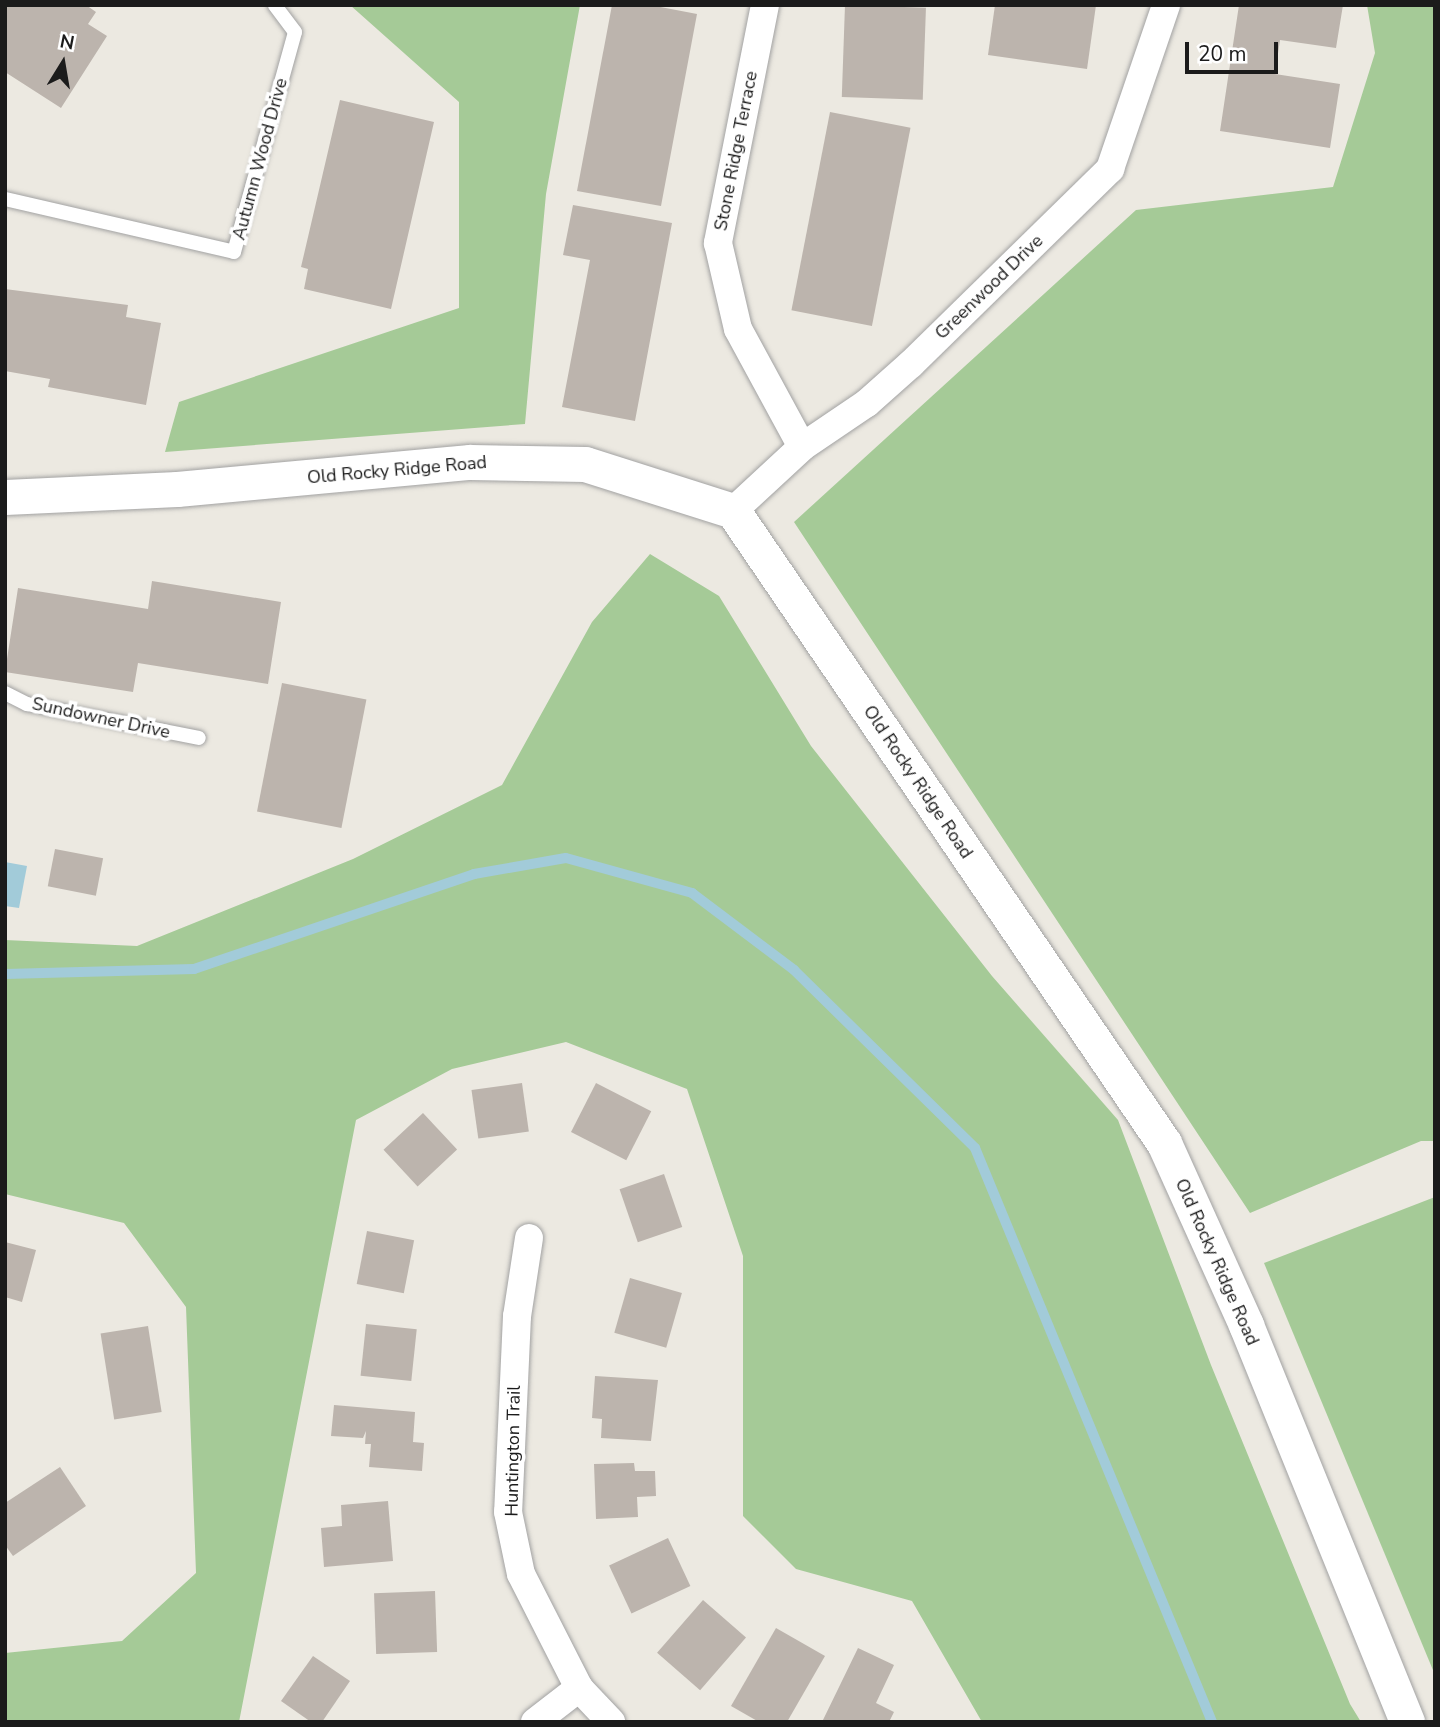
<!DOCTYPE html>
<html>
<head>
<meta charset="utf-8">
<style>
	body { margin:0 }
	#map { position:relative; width:1440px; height:1727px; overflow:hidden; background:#ece9e1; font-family:"Nunito Sans",sans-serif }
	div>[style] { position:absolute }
	.forest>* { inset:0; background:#a5ca97 }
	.water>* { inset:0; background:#a2cbd9 }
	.stream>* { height:10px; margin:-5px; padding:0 5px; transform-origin:5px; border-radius:5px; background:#a2cbd9 }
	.building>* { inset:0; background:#bcb4ad; transform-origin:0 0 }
	.roads { filter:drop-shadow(0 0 2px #a2a2a2) drop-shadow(0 0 2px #a2a2a2) }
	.service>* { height:14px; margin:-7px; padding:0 7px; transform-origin:7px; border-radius:7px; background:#fff }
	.minor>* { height:28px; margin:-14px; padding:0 14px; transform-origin:14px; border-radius:14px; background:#fff }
	.tertiary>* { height:35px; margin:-17.5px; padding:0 17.5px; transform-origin:17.5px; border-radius:17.5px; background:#fff }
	span { translate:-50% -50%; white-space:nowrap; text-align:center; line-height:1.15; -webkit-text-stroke:7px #fff; paint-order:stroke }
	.street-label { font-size:18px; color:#1b1b1b }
	.frame { position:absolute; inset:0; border:7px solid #1b1b1b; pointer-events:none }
	.north { position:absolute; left:28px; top:28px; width:70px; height:70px; -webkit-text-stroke:5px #fff; paint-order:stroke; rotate:11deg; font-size:19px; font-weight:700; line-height:28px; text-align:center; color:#1b1b1b }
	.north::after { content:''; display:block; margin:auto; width:24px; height:32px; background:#1b1b1b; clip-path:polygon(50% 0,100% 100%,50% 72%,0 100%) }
	.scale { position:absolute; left:1185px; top:42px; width:93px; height:32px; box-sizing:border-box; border:4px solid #1b1b1b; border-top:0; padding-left:9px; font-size:21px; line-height:24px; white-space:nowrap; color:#1b1b1b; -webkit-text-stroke:5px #fff; paint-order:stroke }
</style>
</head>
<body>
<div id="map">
	<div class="forest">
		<i style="clip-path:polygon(350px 5px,580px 5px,546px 194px,525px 424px,165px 452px,179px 402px,459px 308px,459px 102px)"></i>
		<i style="clip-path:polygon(1367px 5px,1435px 5px,1435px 1141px,1421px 1141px,1250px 1213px,794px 522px,1136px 210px,1333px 187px,1375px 53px)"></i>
		<i style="clip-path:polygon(650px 554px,719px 596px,811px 746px,992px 976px,1118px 1120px,1211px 1365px,1350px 1704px,1361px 1722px,982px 1722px,912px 1601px,796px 1569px,743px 1516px,743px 1256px,687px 1089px,566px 1042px,452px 1069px,356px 1120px,239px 1722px,5px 1722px,5px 1653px,122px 1641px,196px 1573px,186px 1307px,124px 1223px,5px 1194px,5px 940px,137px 946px,353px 859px,502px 785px,592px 622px)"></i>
		<i style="clip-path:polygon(1435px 1197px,1435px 1675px,1264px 1263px)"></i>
	</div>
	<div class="water">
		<i style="clip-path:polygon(5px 862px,27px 866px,19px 908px,5px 906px)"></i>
	</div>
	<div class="stream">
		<i style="left:5px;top:974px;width:189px;rotate:-1.5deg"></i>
		<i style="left:194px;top:969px;width:296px;rotate:-18.7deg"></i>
		<i style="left:474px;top:874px;width:93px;rotate:-9.9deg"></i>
		<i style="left:566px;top:858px;width:131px;rotate:15.5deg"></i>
		<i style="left:692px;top:893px;width:128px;rotate:37deg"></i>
		<i style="left:794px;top:970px;width:254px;rotate:44.5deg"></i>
		<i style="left:975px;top:1148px;width:621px;rotate:67.56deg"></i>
	</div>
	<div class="building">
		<i style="clip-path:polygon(5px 5px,86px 5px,96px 12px,88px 24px,107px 36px,61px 108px,5px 72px)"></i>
		<i style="clip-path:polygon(612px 5px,650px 5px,697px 14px,661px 206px,577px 191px)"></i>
		<i style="left:845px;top:5px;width:81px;height:92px;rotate:2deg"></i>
		<i style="clip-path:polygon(995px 5px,1096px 5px,1087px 69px,988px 55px)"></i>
		<i style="clip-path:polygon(1239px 5px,1343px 5px,1336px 48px,1280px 40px,1275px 74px,1340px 84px,1330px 148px,1220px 131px)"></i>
		<i style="clip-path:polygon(340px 100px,434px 122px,391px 309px,304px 289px,308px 269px,301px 267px)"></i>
		<i style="left:830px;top:112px;width:82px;height:202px;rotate:11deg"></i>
		<i style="clip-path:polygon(573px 205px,672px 223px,635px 421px,562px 407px,590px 260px,563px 255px)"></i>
		<i style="clip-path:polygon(5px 289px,128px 305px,126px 317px,161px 323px,146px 405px,48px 387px,50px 379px,5px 371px)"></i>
		<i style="clip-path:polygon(152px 581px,281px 602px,268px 684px,138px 663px,133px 692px,5px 672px,18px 588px,148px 609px)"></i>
		<i style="left:282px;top:683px;width:86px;height:131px;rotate:11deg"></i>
		<i style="left:55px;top:849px;width:49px;height:38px;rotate:11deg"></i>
		<i style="left:522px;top:1083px;width:49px;height:51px;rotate:82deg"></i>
		<i style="left:596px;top:1083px;width:62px;height:55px;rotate:27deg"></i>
		<i style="left:423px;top:1113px;width:50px;height:54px;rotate:47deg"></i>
		<i style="left:664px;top:1174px;width:56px;height:47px;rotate:71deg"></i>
		<i style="left:367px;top:1231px;width:48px;height:54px;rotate:11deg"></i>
		<i style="clip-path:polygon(5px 1242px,36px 1250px,22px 1302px,5px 1297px)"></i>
		<i style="left:630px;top:1278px;width:54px;height:57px;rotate:16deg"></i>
		<i style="left:366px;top:1324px;width:51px;height:52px;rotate:6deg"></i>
		<i style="left:148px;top:1326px;width:87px;height:48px;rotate:81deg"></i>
		<i style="clip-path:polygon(595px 1376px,658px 1380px,651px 1441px,601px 1438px,602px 1419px,592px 1418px)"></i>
		<i style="clip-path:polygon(334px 1405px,415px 1412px,413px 1442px,424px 1443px,422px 1471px,369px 1467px,371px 1444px,365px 1444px,366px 1431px,363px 1438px,331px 1436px)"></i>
		<i style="clip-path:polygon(634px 1463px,635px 1471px,655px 1471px,656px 1496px,637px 1497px,638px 1517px,596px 1519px,594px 1464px)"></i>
		<i style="clip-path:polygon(60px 1467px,86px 1506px,13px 1556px,5px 1545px,5px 1503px)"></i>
		<i style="clip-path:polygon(388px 1501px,393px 1561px,324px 1567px,321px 1528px,342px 1526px,341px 1505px)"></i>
		<i style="left:668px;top:1538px;width:53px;height:65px;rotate:65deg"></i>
		<i style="left:435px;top:1591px;width:61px;height:61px;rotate:88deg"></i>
		<i style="left:703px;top:1600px;width:57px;height:70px;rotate:41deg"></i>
		<i style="clip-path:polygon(776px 1628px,825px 1656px,787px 1722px,759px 1722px,731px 1706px)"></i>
		<i style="clip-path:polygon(858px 1648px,894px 1665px,876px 1703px,894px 1712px,889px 1722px,822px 1722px)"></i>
		<i style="clip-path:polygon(313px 1656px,350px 1681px,322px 1722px,311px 1722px,281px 1701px)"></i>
	</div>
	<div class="roads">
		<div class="service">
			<i style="left:5px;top:199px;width:235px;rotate:13deg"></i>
			<i style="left:234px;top:252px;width:228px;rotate:-74.5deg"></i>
			<i style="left:295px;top:32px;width:34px;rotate:-127deg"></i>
			<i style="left:5px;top:693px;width:25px;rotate:27deg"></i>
			<i style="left:27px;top:704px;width:175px;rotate:11.2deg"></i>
		</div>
		<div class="minor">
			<i style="left:765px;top:5px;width:243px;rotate:101.2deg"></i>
			<i style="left:718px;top:243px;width:88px;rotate:76.9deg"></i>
			<i style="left:738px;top:329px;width:134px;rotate:61.5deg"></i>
			<i style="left:733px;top:511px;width:94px;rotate:-42.8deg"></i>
			<i style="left:802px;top:447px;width:78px;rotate:-34.1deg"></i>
			<i style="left:867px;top:403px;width:59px;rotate:-41.6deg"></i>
			<i style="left:911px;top:364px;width:279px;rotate:-44.4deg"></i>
			<i style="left:1110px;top:169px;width:173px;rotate:-71.1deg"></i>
			<i style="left:529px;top:1238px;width:79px;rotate:98.7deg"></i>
			<i style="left:517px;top:1316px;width:196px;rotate:92.6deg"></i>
			<i style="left:508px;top:1512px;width:63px;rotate:78.2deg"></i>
			<i style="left:521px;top:1574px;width:128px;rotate:63deg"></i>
			<i style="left:579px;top:1688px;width:47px;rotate:46.7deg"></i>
			<i style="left:535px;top:1722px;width:56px;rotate:-37.7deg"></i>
		</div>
		<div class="tertiary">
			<i style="left:5px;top:497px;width:172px;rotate:-2.7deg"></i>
			<i style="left:177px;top:489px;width:294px;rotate:-5.3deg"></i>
			<i style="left:470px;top:462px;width:115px;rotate:1deg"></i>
			<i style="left:585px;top:464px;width:155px;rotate:17.6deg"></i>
			<i style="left:733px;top:511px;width:765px;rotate:55.71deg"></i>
			<i style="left:1164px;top:1143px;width:200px;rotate:65.7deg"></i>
			<i style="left:1246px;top:1325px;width:428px;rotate:67.9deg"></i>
		</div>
	</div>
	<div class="street-label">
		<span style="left:736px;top:151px;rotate:-79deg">Stone Ridge Terrace</span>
		<span style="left:260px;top:159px;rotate:-75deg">Autumn Wood Drive</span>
		<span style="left:989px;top:287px;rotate:-44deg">Greenwood Drive</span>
		<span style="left:397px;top:470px;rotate:-5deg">Old Rocky Ridge Road</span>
		<span style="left:101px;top:718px;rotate:12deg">Sundowner Drive</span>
		<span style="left:918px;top:782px;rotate:56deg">Old Rocky Ridge Road</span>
		<span style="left:1217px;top:1262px;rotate:66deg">Old Rocky Ridge Road</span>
		<span style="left:513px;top:1451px;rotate:-89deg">Huntington Trail</span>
	</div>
	<div class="frame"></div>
	<div class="north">N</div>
	<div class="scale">20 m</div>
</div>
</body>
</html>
